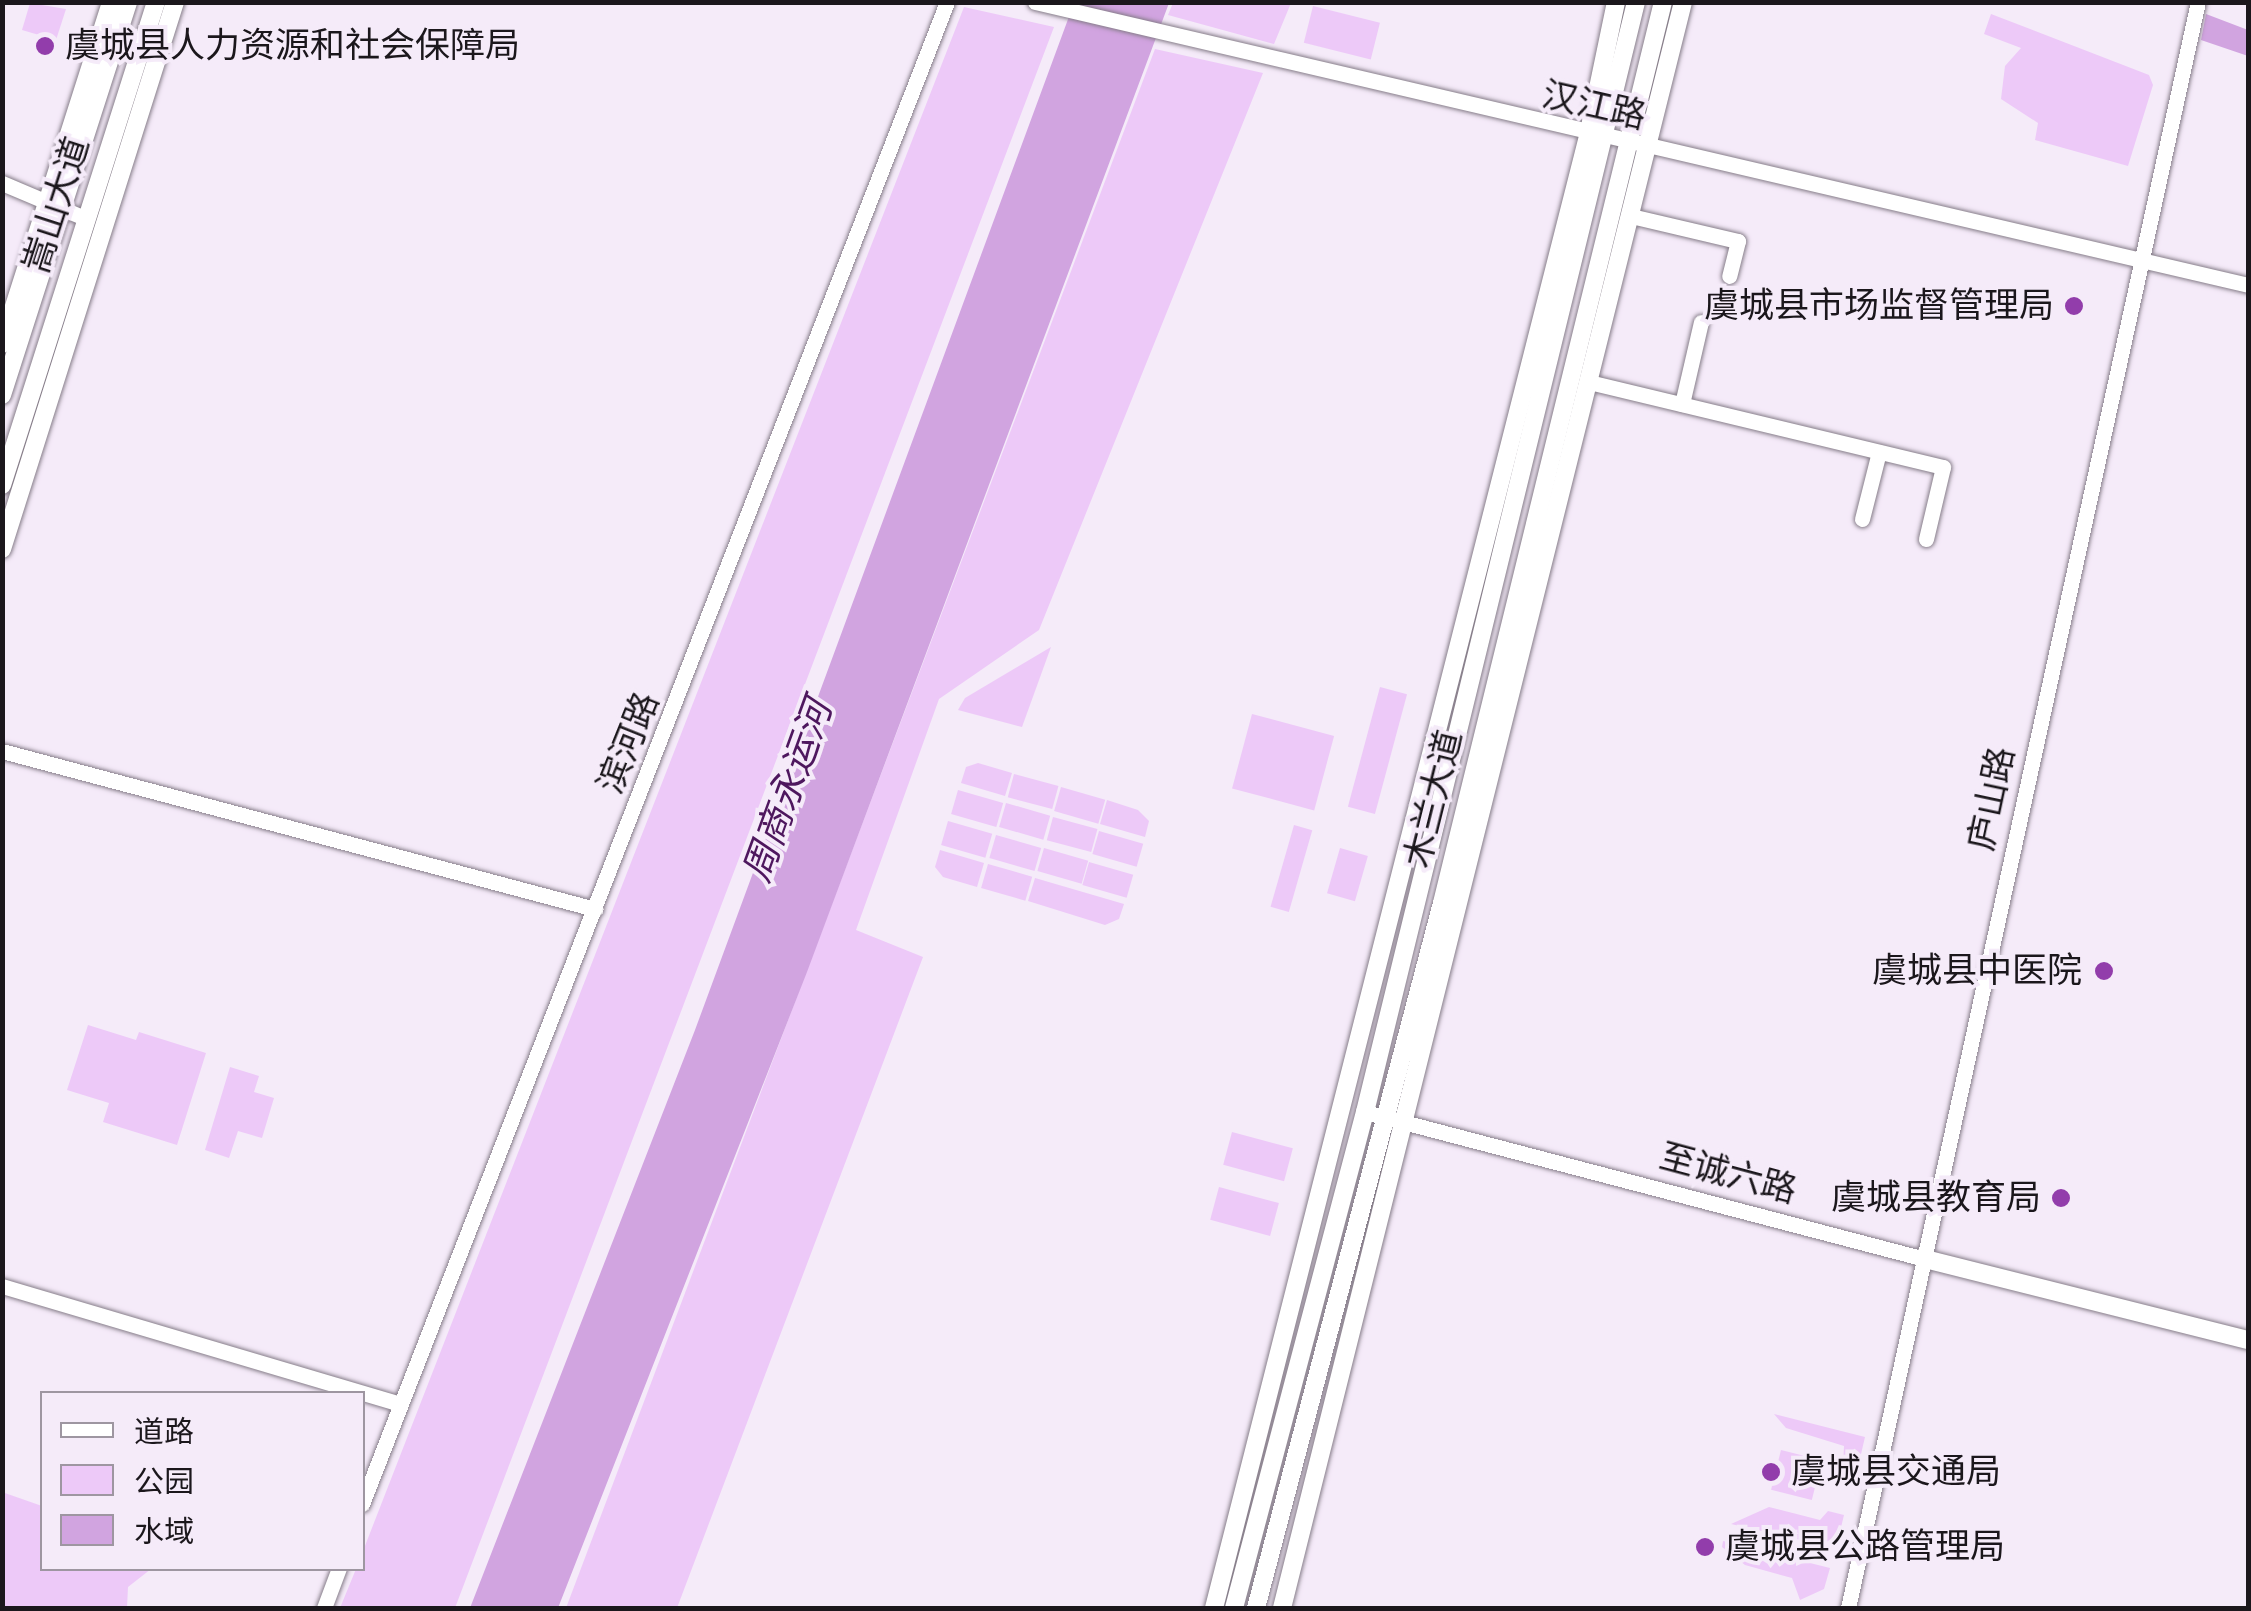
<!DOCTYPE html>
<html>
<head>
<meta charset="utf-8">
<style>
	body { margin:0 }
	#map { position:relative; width:2251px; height:1611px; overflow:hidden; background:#f5ebf9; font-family:"Nunito Sans","Noto Sans SC",sans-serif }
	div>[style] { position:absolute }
	.green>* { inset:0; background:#edc9f8; transform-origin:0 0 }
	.water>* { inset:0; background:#d1a4e0 }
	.roads { filter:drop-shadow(0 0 2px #867d89) drop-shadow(0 0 2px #867d89) }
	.minor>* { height:15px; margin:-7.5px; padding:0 7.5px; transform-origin:7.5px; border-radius:7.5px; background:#fff }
	.major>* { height:18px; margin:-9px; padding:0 9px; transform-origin:9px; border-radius:9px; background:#fff }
	.dots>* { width:28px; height:28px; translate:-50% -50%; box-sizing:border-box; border:5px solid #f5ebf9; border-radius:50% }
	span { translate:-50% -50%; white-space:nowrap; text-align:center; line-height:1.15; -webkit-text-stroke:8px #f5ebf9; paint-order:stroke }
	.poi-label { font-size:35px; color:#1b171c }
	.left { translate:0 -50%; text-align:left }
	.right { translate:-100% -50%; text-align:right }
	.street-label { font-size:35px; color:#1b171c }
	.water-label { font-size:38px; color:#4e175e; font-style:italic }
	.frame { position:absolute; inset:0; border:5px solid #1b171c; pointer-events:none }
	.legend { position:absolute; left:40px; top:1391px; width:325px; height:180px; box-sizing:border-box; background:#f5ebf9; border:2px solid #9e96a1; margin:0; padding:12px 18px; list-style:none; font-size:30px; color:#1b171c }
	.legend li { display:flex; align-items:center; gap:20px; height:50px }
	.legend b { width:50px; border:2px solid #9e96a1 }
</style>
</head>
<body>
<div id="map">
	<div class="green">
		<i style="clip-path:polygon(30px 3px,66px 9px,56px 40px,22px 30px)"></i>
		<i style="clip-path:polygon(1173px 3px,1173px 2px,1291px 3px,1274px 44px,1168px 15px)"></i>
		<i style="left:1313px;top:6px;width:69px;height:38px;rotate:14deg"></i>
		<i style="clip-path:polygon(964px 7px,1054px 27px,455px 1608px,340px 1608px,356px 1569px,362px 1568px,363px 1551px)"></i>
		<i style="clip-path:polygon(1991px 14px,2149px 75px,2153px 85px,2128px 166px,2035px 140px,2038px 123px,2001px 99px,2005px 66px,2021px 48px,1984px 34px)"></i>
		<i style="clip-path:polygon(1155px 49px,1263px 73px,1039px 630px,939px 699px,856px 930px,923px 957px,677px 1608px,566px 1608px)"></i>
		<i style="clip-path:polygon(1051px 647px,1022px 727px,958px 710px,965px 698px)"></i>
		<i style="left:1380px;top:687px;width:28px;height:124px;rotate:15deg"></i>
		<i style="left:1252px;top:714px;width:85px;height:77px;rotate:15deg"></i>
		<i style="clip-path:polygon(978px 763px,1012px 773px,1005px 796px,961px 783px,966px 767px)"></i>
		<i style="left:1014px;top:774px;width:46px;height:24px;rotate:15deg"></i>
		<i style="left:1061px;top:787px;width:46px;height:25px;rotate:16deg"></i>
		<i style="left:958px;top:790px;width:47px;height:25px;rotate:16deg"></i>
		<i style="clip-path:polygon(1107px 800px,1138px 810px,1149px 821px,1145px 837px,1100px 824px)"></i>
		<i style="left:1006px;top:803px;width:46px;height:25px;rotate:16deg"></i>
		<i style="left:1053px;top:817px;width:46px;height:24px;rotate:15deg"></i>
		<i style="left:948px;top:821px;width:46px;height:25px;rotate:16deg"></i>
		<i style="left:1294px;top:825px;width:19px;height:85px;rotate:16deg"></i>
		<i style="left:1099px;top:831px;width:46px;height:24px;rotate:16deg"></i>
		<i style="left:996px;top:835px;width:47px;height:24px;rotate:16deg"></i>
		<i style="left:1044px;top:848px;width:46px;height:24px;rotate:16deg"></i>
		<i style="left:1340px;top:848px;width:29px;height:47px;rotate:16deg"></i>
		<i style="clip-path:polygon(940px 850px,984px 863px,977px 887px,943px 877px,935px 867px)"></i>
		<i style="left:1089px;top:862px;width:46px;height:24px;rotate:16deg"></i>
		<i style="left:988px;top:864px;width:46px;height:25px;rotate:16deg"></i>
		<i style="clip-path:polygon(1035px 878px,1124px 904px,1119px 919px,1105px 925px,1028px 901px)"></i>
		<i style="clip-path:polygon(88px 1025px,136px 1040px,139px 1032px,206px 1053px,177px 1145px,103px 1122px,109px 1103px,67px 1090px)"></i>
		<i style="clip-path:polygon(230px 1067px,259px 1076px,254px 1092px,274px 1098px,262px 1138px,238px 1131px,229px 1158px,205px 1150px)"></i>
		<i style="left:1232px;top:1132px;width:63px;height:34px;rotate:15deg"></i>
		<i style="left:1219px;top:1187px;width:62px;height:34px;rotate:15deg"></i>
		<i style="clip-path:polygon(1774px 1414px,1865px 1437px,1858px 1467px,1843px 1468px,1844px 1446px,1786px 1428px)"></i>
		<i style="left:1781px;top:1450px;width:42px;height:41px;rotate:14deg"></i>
		<i style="clip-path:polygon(2px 1492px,42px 1506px,42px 1568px,151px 1569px,128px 1587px,127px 1608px,3px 1608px)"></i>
		<i style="clip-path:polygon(1769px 1507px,1820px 1520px,1828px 1511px,1844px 1515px,1836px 1548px,1731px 1524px)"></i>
		<i style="clip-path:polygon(1723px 1541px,1830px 1568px,1824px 1589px,1800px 1600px,1792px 1578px,1745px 1565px,1722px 1547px)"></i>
	</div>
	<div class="water">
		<i style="clip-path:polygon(1074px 3px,1169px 3px,807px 972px,558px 1608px,470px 1608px,695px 1030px)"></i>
		<i style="clip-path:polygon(2206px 14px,2248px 30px,2248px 56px,2201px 40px)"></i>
	</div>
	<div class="roads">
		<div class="minor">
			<i style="left:1035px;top:2px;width:1246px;rotate:13.13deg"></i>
			<i style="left:2px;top:183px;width:92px;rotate:23deg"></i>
			<i style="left:1631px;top:216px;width:110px;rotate:13.2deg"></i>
			<i style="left:1738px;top:241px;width:36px;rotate:104deg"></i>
			<i style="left:1589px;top:382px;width:364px;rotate:13.5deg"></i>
			<i style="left:1943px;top:467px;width:74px;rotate:103.3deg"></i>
			<i style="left:1682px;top:404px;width:84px;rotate:-77deg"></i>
			<i style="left:1862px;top:519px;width:69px;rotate:-75.8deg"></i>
			<i style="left:2px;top:751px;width:614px;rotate:14.92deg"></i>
			<i style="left:1365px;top:1112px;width:575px;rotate:14.71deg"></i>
			<i style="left:2px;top:1286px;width:415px;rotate:16.5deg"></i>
			<i style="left:362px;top:1504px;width:1612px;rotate:-68.72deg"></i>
			<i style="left:324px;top:1608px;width:43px;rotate:-69.4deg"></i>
			<i style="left:1848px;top:1608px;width:1644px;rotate:-77.71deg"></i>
		</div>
		<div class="major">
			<i style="left:2px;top:344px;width:359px;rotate:-72.3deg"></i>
			<i style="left:2px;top:395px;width:413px;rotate:-72.2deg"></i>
			<i style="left:2px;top:485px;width:507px;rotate:-72.32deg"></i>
			<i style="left:2px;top:549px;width:574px;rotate:-72.45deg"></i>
			<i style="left:1921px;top:1258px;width:337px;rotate:14.1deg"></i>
			<i style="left:1214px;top:1608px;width:1519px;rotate:-75.74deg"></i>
			<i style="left:1588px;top:136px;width:137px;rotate:-78.2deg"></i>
			<i style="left:1234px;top:1608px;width:513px;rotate:-75.21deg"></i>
			<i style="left:1365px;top:1112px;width:1143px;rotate:-76.28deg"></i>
			<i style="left:1256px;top:1608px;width:729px;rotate:-75.22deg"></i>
			<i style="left:1442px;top:903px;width:928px;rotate:-76.22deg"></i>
			<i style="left:1282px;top:1608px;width:1655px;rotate:-75.98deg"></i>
		</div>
	</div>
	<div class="dots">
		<i style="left:45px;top:46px;background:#923dab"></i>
		<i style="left:2074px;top:306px;background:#923dab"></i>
		<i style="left:2104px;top:971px;background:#923dab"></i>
		<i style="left:2061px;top:1198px;background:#923dab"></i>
		<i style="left:1771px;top:1472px;background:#923dab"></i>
		<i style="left:1705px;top:1547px;background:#923dab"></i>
	</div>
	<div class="poi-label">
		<span class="left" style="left:65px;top:46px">虞城县人力资源和社会保障局</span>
		<span class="right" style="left:2054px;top:306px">虞城县市场监督管理局</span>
		<span class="right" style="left:2082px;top:971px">虞城县中医院</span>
		<span class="right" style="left:2041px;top:1198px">虞城县教育局</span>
		<span class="left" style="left:1791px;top:1472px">虞城县交通局</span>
		<span class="left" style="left:1725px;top:1547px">虞城县公路管理局</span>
	</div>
	<div class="street-label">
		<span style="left:1594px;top:106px;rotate:13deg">汉江路</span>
		<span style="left:57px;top:205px;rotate:-72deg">嵩山大道</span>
		<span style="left:629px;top:743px;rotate:-68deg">滨河路</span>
		<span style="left:1434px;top:799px;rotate:-76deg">木兰大道</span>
		<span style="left:1992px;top:799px;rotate:-78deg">庐山路</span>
		<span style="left:1728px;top:1174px;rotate:15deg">至诚六路</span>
	</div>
	<div class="water-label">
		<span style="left:788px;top:791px;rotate:-70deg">周商永运河</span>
	</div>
	<div class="frame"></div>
	<ul class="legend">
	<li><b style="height:12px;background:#fff"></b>道路</li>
	<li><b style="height:28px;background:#edc9f8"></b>公园</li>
	<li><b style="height:28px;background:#d1a4e0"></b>水域</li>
	</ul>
</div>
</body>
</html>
